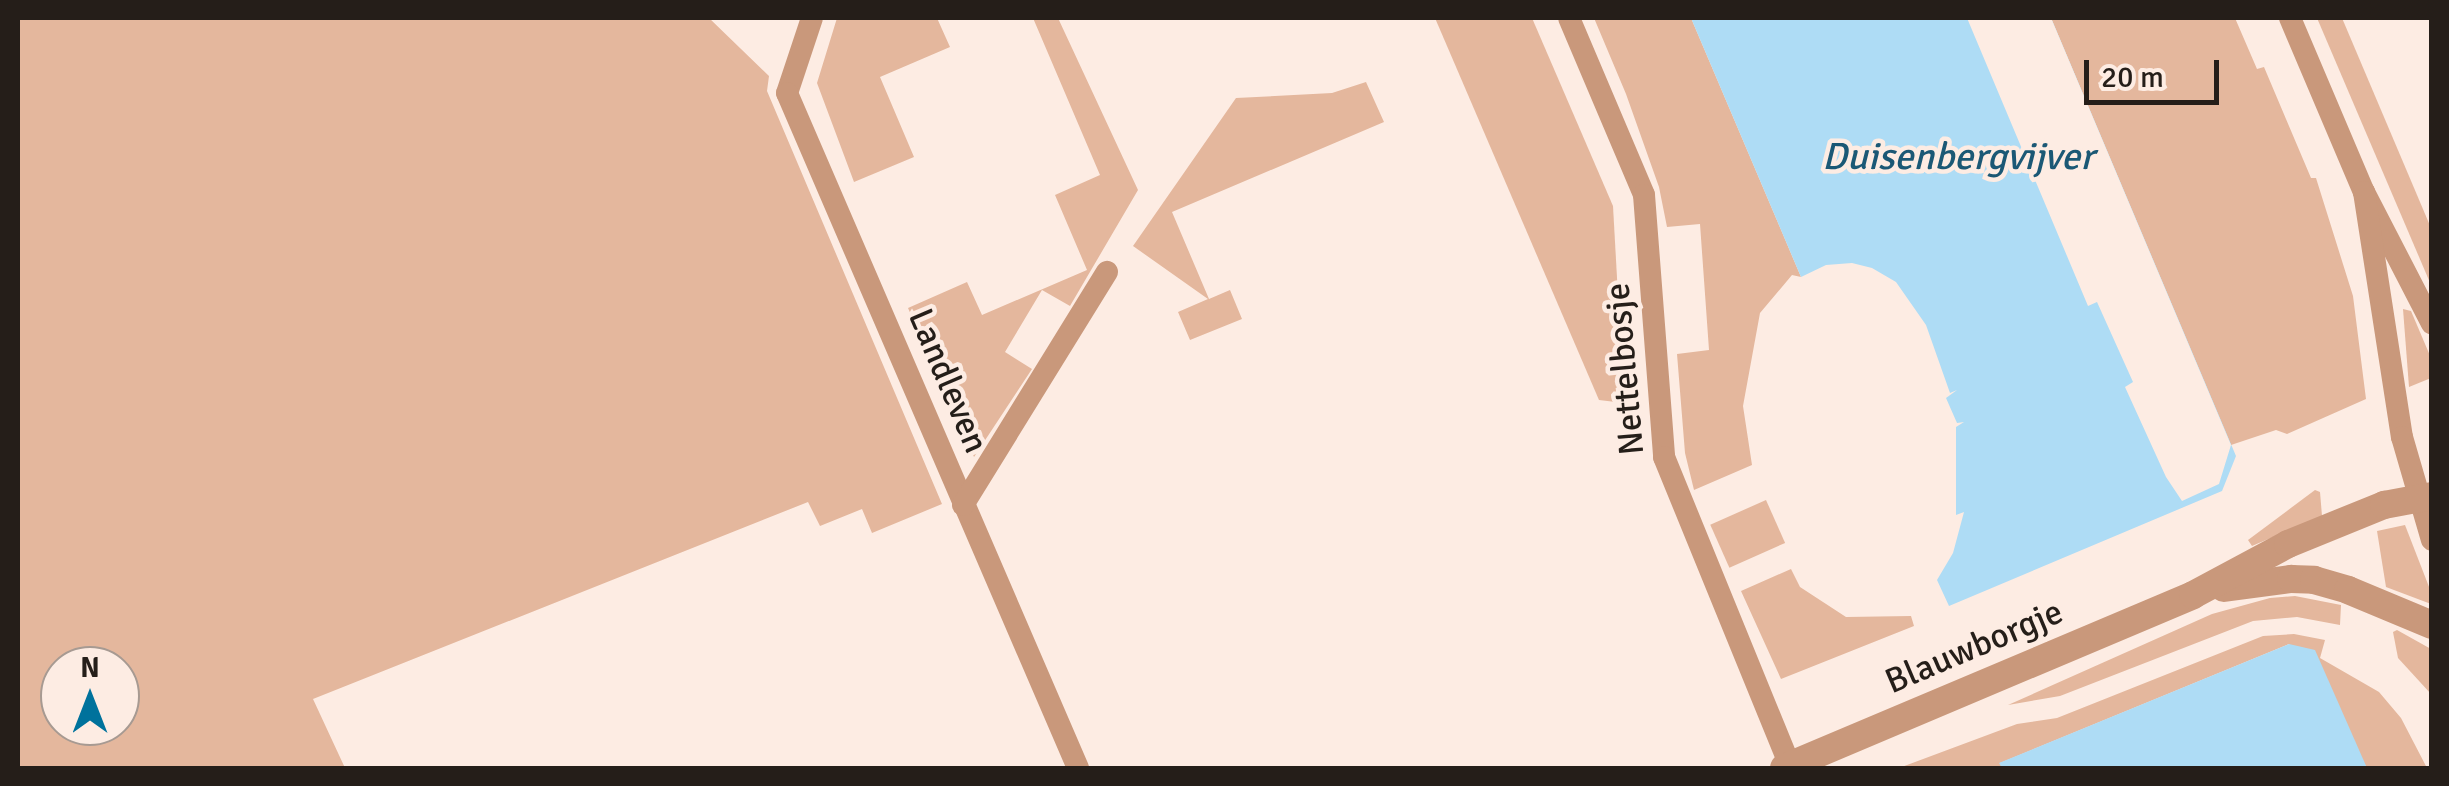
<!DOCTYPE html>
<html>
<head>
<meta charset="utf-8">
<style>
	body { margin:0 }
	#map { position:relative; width:2449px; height:786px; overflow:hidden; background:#fdece3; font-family:Signika,sans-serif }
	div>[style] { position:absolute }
	.green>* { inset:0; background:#e4b79d; transform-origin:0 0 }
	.water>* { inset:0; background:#aedcf5 }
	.pier>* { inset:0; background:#fdece3 }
	.service>* { height:22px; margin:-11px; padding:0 11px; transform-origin:11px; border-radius:11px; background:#c9987b }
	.tertiary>* { height:28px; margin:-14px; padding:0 14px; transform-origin:14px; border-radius:14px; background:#c9987b }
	span { translate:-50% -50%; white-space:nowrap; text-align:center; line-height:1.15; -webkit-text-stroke:9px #fdece3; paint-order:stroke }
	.street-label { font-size:35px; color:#251e19 }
	.water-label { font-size:38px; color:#1b5875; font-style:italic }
	.frame { position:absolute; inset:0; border:20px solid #251e19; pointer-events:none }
	.north { position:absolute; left:40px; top:646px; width:100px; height:100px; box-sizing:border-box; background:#fdece3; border:2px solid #a79a92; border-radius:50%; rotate:0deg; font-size:28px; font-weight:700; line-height:40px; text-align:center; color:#251e19 }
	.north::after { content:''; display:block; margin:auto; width:35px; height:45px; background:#00729c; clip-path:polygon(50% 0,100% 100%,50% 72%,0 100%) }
	.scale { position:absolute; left:2084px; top:60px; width:135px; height:45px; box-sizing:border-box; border:5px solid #251e19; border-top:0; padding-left:12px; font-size:30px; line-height:35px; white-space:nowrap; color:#251e19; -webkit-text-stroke:8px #fdece3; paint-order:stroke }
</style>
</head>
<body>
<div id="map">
	<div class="green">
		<i style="clip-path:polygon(evenodd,18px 18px,709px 18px,769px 76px,767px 91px,942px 504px,872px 533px,862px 509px,820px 526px,808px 502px,313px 699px,345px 768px,18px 768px,18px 18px,120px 666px,120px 726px,60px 726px,60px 666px,120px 666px)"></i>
		<i style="clip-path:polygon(837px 18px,937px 18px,950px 47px,880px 77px,914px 157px,854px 182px,817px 83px)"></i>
		<i style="clip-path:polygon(1033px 18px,1058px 18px,1138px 190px,1070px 306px,1042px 290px,1005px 352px,1032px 369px,974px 457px,908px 308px,967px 282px,982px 315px,1087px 270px,1055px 195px,1100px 175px)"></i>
		<i style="clip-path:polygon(1435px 18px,1532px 18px,1613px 206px,1624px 403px,1599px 400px)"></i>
		<i style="clip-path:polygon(1594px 18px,1691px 18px,1801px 277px,1792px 275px,1760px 313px,1743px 406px,1752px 465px,1694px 490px,1685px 453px,1677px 354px,1709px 350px,1700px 224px,1667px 227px,1659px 187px,1626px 94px)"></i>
		<i style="clip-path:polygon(2051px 18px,2235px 18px,2257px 69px,2264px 67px,2311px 178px,2316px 178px,2353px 296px,2366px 399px,2287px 434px,2276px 430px,2231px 445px)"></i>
		<i style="clip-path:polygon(2317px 18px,2342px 18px,2431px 228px,2431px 285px)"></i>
		<i style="clip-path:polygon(1366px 82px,1384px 122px,1172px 212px,1209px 299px,1230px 290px,1242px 319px,1190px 340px,1178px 312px,1208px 299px,1133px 246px,1236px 98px,1332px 93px)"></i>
		<i style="clip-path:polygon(2403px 309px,2411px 311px,2431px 358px,2431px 378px,2409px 387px)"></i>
		<i style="clip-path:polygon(2315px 490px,2320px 492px,2322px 516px,2252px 546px,2248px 540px)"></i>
		<i style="left:1766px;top:500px;width:47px;height:61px;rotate:66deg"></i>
		<i style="clip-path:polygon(2405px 525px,2431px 592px,2431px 604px,2386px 587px,2377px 531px)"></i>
		<i style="clip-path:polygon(1791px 569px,1800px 587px,1846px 617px,1911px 616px,1914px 626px,1781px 679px,1741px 591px)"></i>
		<i style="clip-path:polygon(2295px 596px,2341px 605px,2340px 625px,2297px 617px,2253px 621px,2060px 696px,2008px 705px,2212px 614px,2270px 598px)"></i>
		<i style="clip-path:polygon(2397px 630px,2431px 649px,2431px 694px,2398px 658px,2393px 632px)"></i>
		<i style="clip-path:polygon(2294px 634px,2325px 640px,2320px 658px,2379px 692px,2401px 718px,2427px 768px,2367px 768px,2289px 644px,2000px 763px,2002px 768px,1899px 768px,2017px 724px,2057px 718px,2263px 636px)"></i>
	</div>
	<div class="water">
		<i style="clip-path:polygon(1691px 18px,2051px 18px,2236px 456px,2222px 491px,1949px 606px,1937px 580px,1953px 553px,1964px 512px,1956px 515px,1956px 427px,1964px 422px,1957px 423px,1946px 398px,1957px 390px,1950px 393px,1926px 325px,1896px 282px,1872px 268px,1852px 263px,1826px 265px,1801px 277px)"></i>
		<i style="clip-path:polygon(2289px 644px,2315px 650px,2367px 768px,2002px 768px,1999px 763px)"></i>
	</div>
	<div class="pier">
		<i style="clip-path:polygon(1967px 18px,2051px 18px,2231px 445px,2219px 484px,2182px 501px,2166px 477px,2125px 387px,2133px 382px,2097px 302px,2088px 306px)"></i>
	</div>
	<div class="service">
		<i style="left:812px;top:18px;width:79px;rotate:108.4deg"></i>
		<i style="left:787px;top:93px;width:735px;rotate:66.68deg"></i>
		<i style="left:1569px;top:18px;width:192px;rotate:67deg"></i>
		<i style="left:1644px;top:195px;width:263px;rotate:85.6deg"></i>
		<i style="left:1664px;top:457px;width:334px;rotate:67.8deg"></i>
		<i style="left:2290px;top:18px;width:189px;rotate:67deg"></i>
		<i style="left:2364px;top:192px;width:148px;rotate:62.7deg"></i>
		<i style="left:2364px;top:192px;width:248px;rotate:81.2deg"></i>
		<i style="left:2402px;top:437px;width:107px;rotate:73.8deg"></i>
		<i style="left:963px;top:505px;width:274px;rotate:-58.3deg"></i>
	</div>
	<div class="tertiary">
		<i style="left:2224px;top:588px;width:68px;rotate:-7.7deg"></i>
		<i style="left:2291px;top:579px;width:23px;rotate:2deg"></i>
		<i style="left:2314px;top:580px;width:35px;rotate:16deg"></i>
		<i style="left:2348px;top:590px;width:91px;rotate:22.6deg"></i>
		<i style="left:1784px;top:768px;width:444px;rotate:-22.9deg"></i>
		<i style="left:2193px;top:595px;width:108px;rotate:-28.2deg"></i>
		<i style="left:2288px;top:544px;width:104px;rotate:-22.1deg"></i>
		<i style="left:2384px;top:505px;width:49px;rotate:-10.6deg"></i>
	</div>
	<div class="street-label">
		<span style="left:1625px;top:369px;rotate:-95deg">Nettelbosje</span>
		<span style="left:948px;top:381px;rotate:67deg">Landleven</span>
		<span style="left:1974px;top:647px;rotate:-23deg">Blauwborgje</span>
	</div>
	<div class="water-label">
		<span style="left:1958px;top:157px">Duisenbergvijver</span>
	</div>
	<div class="frame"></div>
	<div class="north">N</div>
	<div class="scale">20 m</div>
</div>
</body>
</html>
